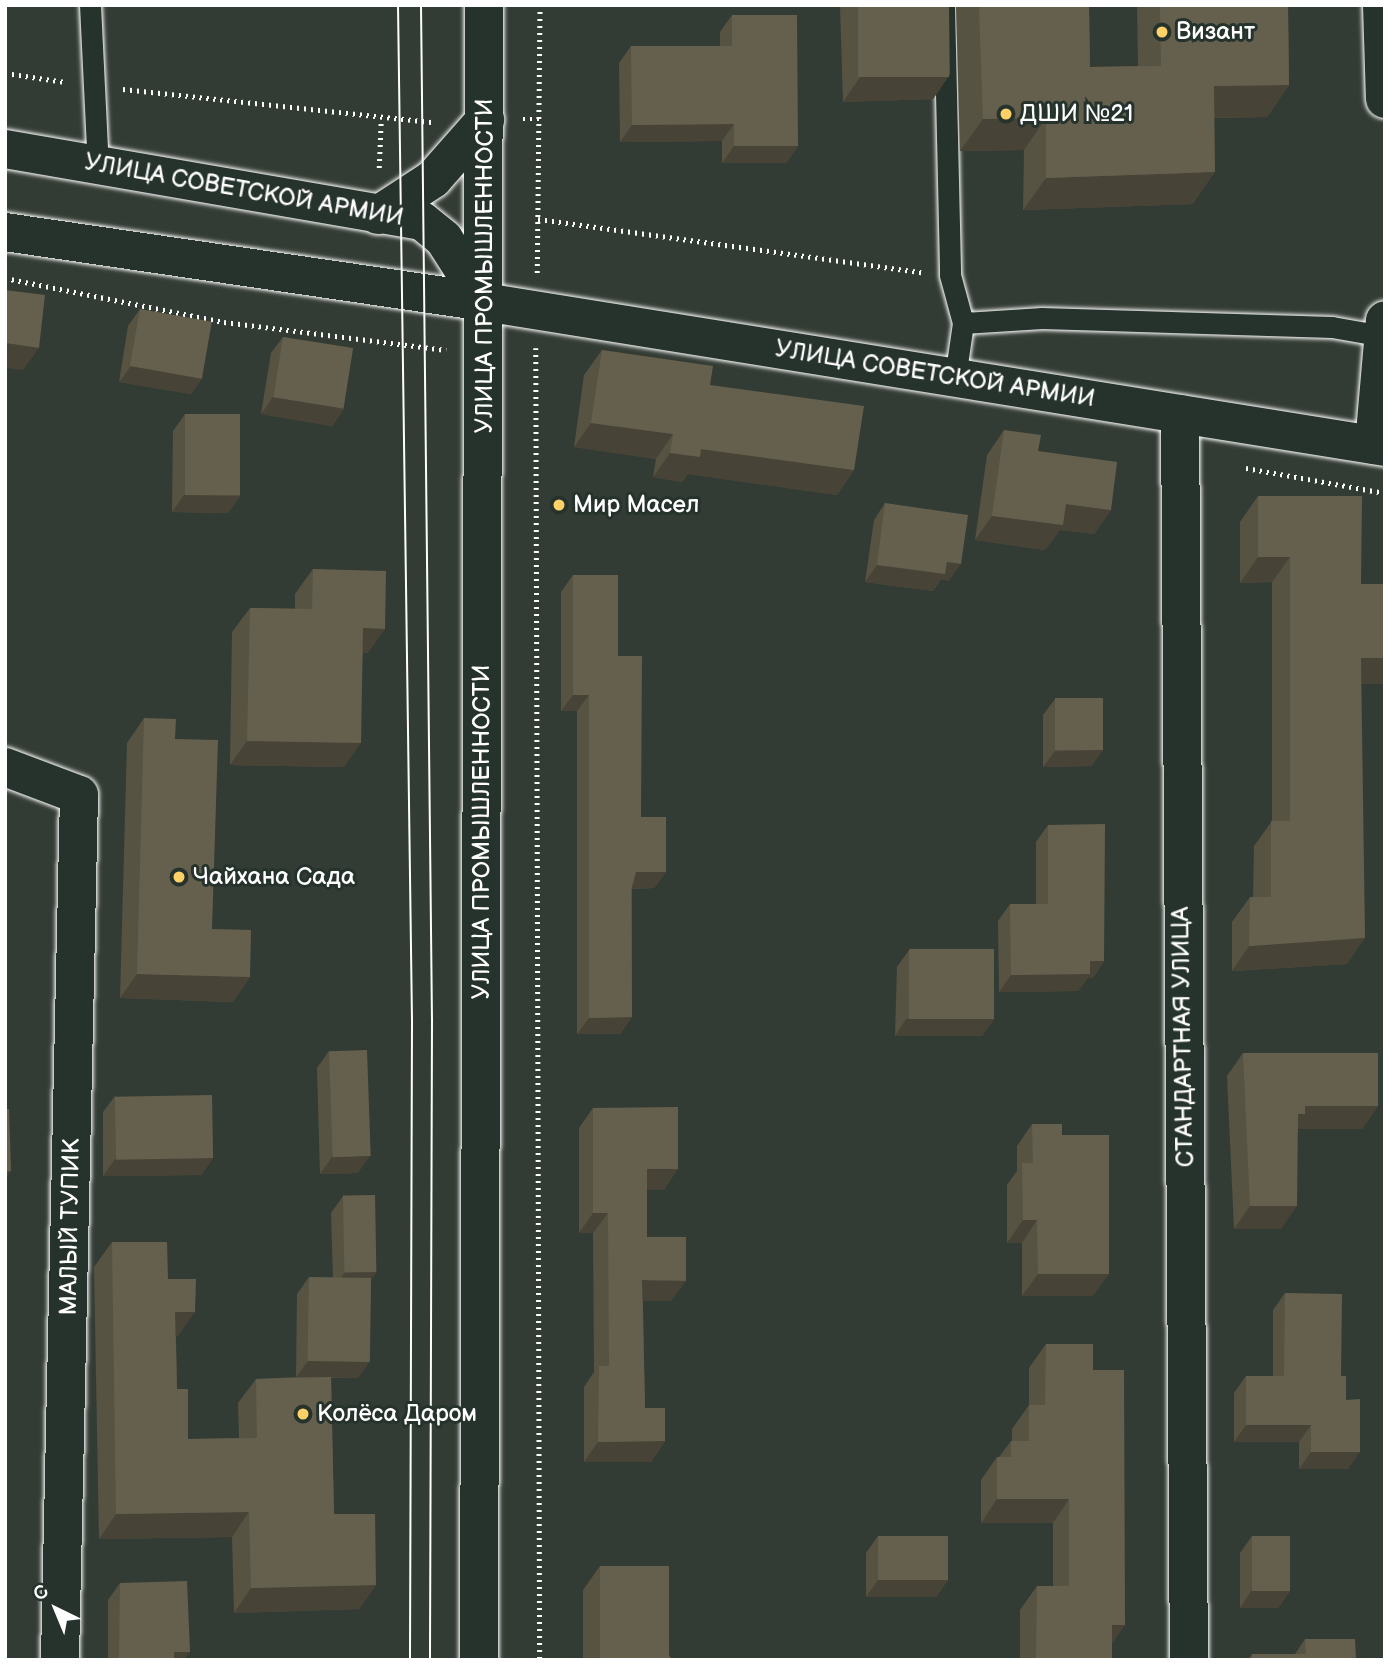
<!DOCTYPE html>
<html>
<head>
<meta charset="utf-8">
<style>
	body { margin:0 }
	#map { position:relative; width:1390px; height:1665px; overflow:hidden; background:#333c34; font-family:"Balsamiq Sans",sans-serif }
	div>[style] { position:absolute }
	.path>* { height:4.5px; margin-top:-2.25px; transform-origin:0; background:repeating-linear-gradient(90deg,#fff 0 2px,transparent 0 7px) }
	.roads { filter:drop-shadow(0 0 2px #fff) drop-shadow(0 0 2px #fff) }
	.lane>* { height:21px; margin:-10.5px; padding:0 10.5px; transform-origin:10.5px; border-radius:10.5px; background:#26332d }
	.street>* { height:38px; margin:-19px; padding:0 19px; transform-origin:19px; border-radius:19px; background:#26332d }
	.secondary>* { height:38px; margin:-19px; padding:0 19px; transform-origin:19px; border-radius:19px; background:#26332d }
	.tram>* { height:2px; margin:-1px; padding:0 1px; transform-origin:1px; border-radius:1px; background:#fff }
	.wall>* { inset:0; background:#575343 }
	.shaded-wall>* { inset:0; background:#474337 }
	.building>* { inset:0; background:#65604e; transform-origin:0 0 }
	.dots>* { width:19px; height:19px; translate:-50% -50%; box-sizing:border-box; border:4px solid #26332d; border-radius:50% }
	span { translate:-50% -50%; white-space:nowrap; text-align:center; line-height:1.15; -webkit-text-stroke:6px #26332d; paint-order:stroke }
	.poi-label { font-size:24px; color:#fff }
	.left { translate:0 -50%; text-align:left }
	.street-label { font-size:24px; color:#fff }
	.frame { position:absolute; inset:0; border:7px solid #fff; pointer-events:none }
	.north { position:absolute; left:21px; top:1574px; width:70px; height:70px; -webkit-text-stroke:5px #26332d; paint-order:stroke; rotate:317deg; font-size:19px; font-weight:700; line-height:28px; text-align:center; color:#fff }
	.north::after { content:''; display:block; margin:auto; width:24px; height:32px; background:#fff; clip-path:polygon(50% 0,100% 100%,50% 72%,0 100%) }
</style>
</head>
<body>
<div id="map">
	<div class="path">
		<i style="left:5px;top:73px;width:61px;rotate:8.5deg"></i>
		<i style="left:123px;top:89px;width:310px;rotate:6.1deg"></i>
		<i style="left:523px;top:119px;width:17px"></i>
		<i style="left:379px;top:168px;width:48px;rotate:-87.6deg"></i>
		<i style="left:538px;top:219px;width:387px;rotate:7.9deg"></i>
		<i style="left:537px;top:273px;width:268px;rotate:-89.4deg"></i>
		<i style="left:5px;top:278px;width:223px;rotate:11.4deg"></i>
		<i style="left:224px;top:322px;width:224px;rotate:7.2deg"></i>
		<i style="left:536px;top:348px;width:1312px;rotate:89.83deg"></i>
		<i style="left:1246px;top:468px;width:141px;rotate:10.2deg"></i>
	</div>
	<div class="roads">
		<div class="lane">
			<i style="left:90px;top:5px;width:161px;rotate:87.2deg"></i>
			<i style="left:944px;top:5px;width:270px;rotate:88.7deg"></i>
			<i style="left:950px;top:275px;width:50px;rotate:74.8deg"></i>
			<i style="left:963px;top:323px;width:56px;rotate:98.3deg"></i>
			<i style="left:963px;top:323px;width:79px;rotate:-3.6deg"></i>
			<i style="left:1042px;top:318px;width:290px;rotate:1.8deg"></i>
			<i style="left:1332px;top:327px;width:52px;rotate:10deg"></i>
		</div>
		<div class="street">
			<i style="left:1382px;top:5px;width:94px;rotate:88.2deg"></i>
			<i style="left:484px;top:302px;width:913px;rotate:9.14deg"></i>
			<i style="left:1180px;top:414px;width:1246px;rotate:89.59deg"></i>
			<i style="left:1374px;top:445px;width:125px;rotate:-85deg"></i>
			<i style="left:5px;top:767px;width:79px;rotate:20.7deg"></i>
			<i style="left:79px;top:795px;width:865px;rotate:91.26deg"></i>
		</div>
		<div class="secondary">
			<i style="left:5px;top:149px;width:423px;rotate:9.8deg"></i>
			<i style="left:422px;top:221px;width:28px;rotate:39deg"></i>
			<i style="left:444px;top:239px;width:75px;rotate:57.6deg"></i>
			<i style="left:378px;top:215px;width:66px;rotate:-33.2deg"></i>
			<i style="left:433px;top:179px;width:79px;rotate:-48.6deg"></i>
			<i style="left:5px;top:232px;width:484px;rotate:8.3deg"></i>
			<i style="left:479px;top:1660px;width:1655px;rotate:-89.83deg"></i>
		</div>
	</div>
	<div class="tram">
		<i style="left:398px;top:5px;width:1015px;rotate:89.21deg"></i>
		<i style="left:412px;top:1020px;width:640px;rotate:90.18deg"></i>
		<i style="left:421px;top:5px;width:1014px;rotate:89.38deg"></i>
		<i style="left:432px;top:1019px;width:641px;rotate:90.18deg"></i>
	</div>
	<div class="wall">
		<i style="clip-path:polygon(840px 5px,949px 5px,950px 74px,933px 99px,843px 102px)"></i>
		<i style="clip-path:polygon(956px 5px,1089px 5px,1090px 67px,1138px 66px,1137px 5px,1288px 5px,1289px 85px,1267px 117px,1214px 118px,1193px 204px,1023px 210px,1024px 150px,960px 151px)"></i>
		<i style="clip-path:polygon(732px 15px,798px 146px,786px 163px,722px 163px,722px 141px,620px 142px,619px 63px,631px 46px,720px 46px,720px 32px)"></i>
		<i style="clip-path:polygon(140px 309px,203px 377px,191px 394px,119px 382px,128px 326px)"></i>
		<i style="clip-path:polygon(283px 337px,344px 409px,332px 426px,261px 414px,271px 353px)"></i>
		<i style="clip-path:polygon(602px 350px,710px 385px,854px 470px,837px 495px,688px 474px,682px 482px,653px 477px,656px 459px,574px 447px,584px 375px)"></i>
		<i style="clip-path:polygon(185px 414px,240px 496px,228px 513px,172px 512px,173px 431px)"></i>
		<i style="clip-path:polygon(1004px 430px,1038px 451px,1111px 510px,1094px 534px,1060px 530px,1045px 550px,975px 540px,987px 455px)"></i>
		<i style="clip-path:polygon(1258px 496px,1361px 584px,1385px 584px,1385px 684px,1361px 684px,1347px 964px,1232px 971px,1232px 922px,1250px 897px,1253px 897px,1254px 846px,1272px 821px,1272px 582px,1240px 583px,1240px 522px)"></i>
		<i style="clip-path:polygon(885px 503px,949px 581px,941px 579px,933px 591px,865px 582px,874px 520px)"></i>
		<i style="clip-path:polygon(313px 569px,368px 653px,363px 653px,344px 767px,230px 765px,232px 632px,250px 608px,295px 609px,295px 594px)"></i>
		<i style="clip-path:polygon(573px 575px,618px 656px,641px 817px,666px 872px,654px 888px,632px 889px,632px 1017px,620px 1034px,577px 1034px,577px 711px,561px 711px,561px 592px)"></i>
		<i style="clip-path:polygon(1055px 699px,1103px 750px,1091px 766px,1043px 767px,1043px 715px)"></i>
		<i style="clip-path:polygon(144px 718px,175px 739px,212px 929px,250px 977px,233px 1002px,120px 998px,127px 743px)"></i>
		<i style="clip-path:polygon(1048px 825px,1104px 961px,1093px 978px,1088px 978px,1078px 991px,999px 992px,998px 921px,1010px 904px,1036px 904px,1036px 842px)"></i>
		<i style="clip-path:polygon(909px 950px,994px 1019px,982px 1036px,895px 1036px,897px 967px)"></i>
		<i style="clip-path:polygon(329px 1051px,358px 1173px,320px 1174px,317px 1068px)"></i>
		<i style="clip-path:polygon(1243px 1053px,1378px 1106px,1362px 1129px,1298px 1129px,1281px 1229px,1234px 1229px,1227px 1076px)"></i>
		<i style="clip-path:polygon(115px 1096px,213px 1158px,201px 1175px,103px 1176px,103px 1112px)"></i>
		<i style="clip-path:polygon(593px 1108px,664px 1190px,647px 1190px,647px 1237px,671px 1301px,643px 1301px,645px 1408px,665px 1441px,651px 1462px,584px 1462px,584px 1387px,594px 1372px,593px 1233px,579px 1233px,579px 1128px)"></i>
		<i style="clip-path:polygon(1032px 1124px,1062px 1135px,1093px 1296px,1022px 1296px,1022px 1243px,1007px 1243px,1007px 1185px,1017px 1171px,1017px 1146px)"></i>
		<i style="clip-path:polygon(343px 1196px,371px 1280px,370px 1361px,358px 1378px,331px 1378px,334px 1514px,376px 1585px,359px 1609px,234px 1613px,232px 1537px,99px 1539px,94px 1267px,112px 1242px,168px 1279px,178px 1336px,176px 1336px,177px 1389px,188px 1439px,239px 1438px,238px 1403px,256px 1379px,296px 1377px,297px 1294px,309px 1277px,333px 1278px,331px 1213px)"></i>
		<i style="clip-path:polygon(1285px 1293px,1341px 1376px,1346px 1400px,1348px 1469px,1299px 1469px,1299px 1442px,1234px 1442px,1234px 1393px,1246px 1376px,1273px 1376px,1273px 1310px)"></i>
		<i style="clip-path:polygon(1046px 1344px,1093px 1370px,1112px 1644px,1112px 1660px,1020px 1660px,1020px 1610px,1037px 1586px,1053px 1586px,1053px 1523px,981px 1523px,981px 1480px,997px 1457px,999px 1457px,1011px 1441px,1012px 1441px,1012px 1429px,1029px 1405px,1029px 1368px)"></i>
		<i style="clip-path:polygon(878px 1536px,948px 1580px,936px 1597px,866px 1597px,866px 1553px)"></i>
		<i style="clip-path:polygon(1252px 1536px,1290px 1591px,1278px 1608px,1240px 1608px,1240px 1553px)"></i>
		<i style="clip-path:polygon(600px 1566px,673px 1660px,583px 1660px,583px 1590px)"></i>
		<i style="clip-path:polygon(120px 1583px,184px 1660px,108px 1660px,108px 1600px)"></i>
		<i style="clip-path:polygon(1305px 1639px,1356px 1660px,1248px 1660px,1252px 1654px,1295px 1654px)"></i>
	</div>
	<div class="shaded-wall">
		<i style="clip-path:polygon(950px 74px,933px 99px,843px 102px,860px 77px)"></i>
		<i style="clip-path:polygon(1289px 85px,1267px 117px,1191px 118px,1214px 86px)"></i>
		<i style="clip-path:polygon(1046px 118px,1024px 150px,960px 151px,983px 119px)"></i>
		<i style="clip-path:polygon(734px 124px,722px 141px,620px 142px,632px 125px)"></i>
		<i style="clip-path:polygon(734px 146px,798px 146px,786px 163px,722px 163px)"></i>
		<i style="clip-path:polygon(1215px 172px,1193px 204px,1023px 210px,1046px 178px)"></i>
		<i style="clip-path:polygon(5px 343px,39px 348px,23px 370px,5px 368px)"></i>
		<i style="clip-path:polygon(131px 366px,203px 377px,191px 394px,119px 382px)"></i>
		<i style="clip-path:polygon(273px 397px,344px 409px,332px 426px,261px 414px)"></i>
		<i style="clip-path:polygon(591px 423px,673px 434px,656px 459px,574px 447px)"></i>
		<i style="clip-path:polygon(701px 449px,854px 470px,837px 495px,688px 474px,682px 482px,653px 477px,670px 453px)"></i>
		<i style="clip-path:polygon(184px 495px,240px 496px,228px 513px,172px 512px)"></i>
		<i style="clip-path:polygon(1066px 504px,1111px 510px,1094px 534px,1060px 530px,1045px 550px,975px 540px,992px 516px)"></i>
		<i style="clip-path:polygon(1258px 557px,1290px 557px,1272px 582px,1240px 583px)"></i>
		<i style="clip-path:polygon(947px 562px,961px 564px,949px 581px,941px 579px,933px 591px,865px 582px,877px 565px)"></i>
		<i style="clip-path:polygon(363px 628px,385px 629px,368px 653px,346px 653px)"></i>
		<i style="clip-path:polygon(1361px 658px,1385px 658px,1385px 684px,1343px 684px)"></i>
		<i style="clip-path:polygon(573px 695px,589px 695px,577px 711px,561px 711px)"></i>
		<i style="clip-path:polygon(247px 741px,361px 743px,344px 767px,230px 765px)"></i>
		<i style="clip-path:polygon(1103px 750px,1091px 766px,1043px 767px,1055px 751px)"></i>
		<i style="clip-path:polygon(636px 872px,666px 872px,654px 888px,624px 889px)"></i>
		<i style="clip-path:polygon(1365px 938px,1347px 964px,1232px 971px,1249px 946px)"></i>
		<i style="clip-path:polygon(1090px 961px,1104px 961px,1093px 978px,1088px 978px,1078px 991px,999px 992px,1011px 975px)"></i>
		<i style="clip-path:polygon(137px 974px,250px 977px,233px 1002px,120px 998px)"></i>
		<i style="clip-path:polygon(632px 1017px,620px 1034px,577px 1034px,589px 1018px)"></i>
		<i style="clip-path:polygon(906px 1019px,994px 1019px,982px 1036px,895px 1036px)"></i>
		<i style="clip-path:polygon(1305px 1106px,1378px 1106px,1362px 1129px,1295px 1129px,1298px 1114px)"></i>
		<i style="clip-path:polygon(370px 1156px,358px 1173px,320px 1174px,332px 1157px)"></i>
		<i style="clip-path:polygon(213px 1158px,201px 1175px,103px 1176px,115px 1159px)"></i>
		<i style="clip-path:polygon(647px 1169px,678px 1169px,664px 1190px,633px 1190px)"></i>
		<i style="clip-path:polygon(5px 1171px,11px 1171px,5px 1180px)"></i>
		<i style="clip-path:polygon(1250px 1206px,1297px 1206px,1281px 1229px,1234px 1229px)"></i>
		<i style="clip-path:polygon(593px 1213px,608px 1213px,593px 1233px,579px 1233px)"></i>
		<i style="clip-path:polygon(1023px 1220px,1037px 1220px,1022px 1243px,1007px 1243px)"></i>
		<i style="clip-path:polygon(345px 1272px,377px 1272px,365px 1288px,333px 1289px)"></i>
		<i style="clip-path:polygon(1038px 1274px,1109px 1274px,1093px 1296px,1022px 1296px)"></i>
		<i style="clip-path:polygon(642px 1280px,686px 1281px,671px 1301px,628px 1301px)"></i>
		<i style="clip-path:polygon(175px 1312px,195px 1312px,178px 1336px,158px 1336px)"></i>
		<i style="clip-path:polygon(308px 1361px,370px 1361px,358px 1378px,296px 1377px)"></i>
		<i style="clip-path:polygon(1246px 1425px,1311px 1425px,1299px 1442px,1234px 1442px)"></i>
		<i style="clip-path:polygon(665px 1441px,651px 1462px,584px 1462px,598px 1442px)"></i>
		<i style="clip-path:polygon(1311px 1452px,1360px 1452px,1348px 1469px,1299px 1469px)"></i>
		<i style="clip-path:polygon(997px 1499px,1069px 1499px,1053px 1523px,981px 1523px)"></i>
		<i style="clip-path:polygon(249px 1512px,232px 1537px,99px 1539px,116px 1514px)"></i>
		<i style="clip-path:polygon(878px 1580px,948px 1580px,936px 1597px,866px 1597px)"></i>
		<i style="clip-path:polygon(376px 1585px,359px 1609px,234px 1613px,251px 1588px)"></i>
		<i style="clip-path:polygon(1251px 1591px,1290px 1591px,1278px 1608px,1240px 1608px)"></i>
		<i style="clip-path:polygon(1112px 1625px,1125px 1625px,1109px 1648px)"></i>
		<i style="clip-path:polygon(174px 1652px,190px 1652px,184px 1660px,168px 1660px)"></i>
	</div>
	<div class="building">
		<i style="left:858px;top:5px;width:91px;height:72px"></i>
		<i style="clip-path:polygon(979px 5px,1089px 5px,1090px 67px,1161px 66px,1160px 5px,1288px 5px,1289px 85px,1214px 86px,1215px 172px,1046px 178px,1046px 118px,983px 119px)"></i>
		<i style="clip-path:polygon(732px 15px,797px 15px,798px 146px,734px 146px,734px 124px,632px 125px,631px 46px,732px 46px)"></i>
		<i style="clip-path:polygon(5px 290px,45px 295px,39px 348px,5px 343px)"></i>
		<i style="left:140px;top:309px;width:73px;height:58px;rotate:10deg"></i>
		<i style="left:283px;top:337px;width:71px;height:61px;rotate:9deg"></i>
		<i style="clip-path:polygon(602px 350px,713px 366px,710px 385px,864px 406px,854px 470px,701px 449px,700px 457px,670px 453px,673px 434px,591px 423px)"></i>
		<i style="left:185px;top:414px;width:55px;height:81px"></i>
		<i style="clip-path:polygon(1004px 430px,1041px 435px,1038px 451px,1117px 462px,1111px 510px,1066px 504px,1063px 525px,992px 516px)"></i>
		<i style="clip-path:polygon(1258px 496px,1362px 496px,1361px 584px,1385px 584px,1385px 658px,1361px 658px,1365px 938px,1249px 946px,1250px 897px,1271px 897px,1271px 821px,1290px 821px,1290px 557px,1258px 557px)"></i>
		<i style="clip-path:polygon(885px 503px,968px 515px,961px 564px,947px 562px,945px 574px,877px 565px)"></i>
		<i style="clip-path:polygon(313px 569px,386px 571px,385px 629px,363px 628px,361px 743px,247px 741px,250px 608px,312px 609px)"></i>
		<i style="clip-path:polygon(573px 575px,618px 575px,618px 656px,642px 656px,641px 817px,666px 817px,666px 872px,636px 872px,631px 891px,632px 1017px,589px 1018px,589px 695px,573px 695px)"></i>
		<i style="left:1103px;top:698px;width:52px;height:48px;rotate:90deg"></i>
		<i style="clip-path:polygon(144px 718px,176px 719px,175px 739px,218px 740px,212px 929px,251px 930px,250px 977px,137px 974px)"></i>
		<i style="clip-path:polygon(1105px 824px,1104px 961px,1090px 961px,1090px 974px,1011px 975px,1010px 904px,1048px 904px,1048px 825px)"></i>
		<i style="left:994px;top:949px;width:70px;height:85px;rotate:90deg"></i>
		<i style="left:367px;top:1050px;width:106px;height:38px;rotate:88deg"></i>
		<i style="clip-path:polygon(1243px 1053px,1378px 1053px,1378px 1106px,1305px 1106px,1305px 1114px,1298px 1114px,1297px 1206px,1250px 1206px)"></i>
		<i style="left:212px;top:1095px;width:63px;height:97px;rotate:89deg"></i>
		<i style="clip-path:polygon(678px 1107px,678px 1169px,647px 1169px,647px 1237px,686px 1237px,686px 1281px,642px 1280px,645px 1408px,665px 1408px,665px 1441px,598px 1442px,599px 1366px,609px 1366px,608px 1213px,593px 1213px,593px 1108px)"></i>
		<i style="clip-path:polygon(5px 1109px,9px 1109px,11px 1171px,5px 1171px)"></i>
		<i style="clip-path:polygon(1032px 1124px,1062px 1124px,1062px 1135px,1109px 1135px,1109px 1274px,1038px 1274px,1037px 1220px,1023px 1220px,1022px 1163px,1033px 1163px)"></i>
		<i style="left:375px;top:1195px;width:77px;height:32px;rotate:89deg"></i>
		<i style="clip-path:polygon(112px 1242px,167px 1242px,168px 1279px,196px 1279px,195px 1312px,175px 1312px,177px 1389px,188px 1389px,188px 1439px,257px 1438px,256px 1379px,331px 1377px,334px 1514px,375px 1514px,376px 1585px,251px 1588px,249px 1512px,116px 1514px)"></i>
		<i style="left:309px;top:1277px;width:62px;height:84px;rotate:1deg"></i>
		<i style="clip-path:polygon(1285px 1293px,1342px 1294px,1341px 1376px,1346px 1376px,1346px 1400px,1360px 1399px,1360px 1452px,1311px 1452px,1311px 1425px,1246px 1425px,1246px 1376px,1284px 1376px)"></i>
		<i style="clip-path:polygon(1046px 1344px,1093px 1344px,1093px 1370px,1124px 1370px,1125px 1625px,1112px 1625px,1112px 1660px,1036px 1660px,1037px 1586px,1069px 1586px,1069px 1499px,997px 1499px,997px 1457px,1011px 1457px,1011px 1441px,1029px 1441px,1029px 1405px,1045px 1405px)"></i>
		<i style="clip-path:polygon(5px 1370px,7px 1370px,5px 1542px)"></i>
		<i style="left:878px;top:1536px;width:70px;height:44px"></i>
		<i style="left:1252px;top:1536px;width:38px;height:55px"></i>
		<i style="left:600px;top:1566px;width:69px;height:94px"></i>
		<i style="clip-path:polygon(187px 1581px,190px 1652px,174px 1652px,174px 1660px,119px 1660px,120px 1583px)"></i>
		<i style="clip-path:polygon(1305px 1639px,1355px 1639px,1356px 1660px,1252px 1660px,1252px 1654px,1306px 1654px)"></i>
	</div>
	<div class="dots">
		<i style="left:1162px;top:32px;background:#ffd166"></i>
		<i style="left:1006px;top:114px;background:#ffd166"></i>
		<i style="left:559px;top:505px;background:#ffd166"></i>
		<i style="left:179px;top:877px;background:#ffd166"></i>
		<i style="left:303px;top:1414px;background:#ffd166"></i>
	</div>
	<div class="poi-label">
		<span class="left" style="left:1176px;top:32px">Визант</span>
		<span class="left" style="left:1020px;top:114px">ДШИ №21</span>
		<span class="left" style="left:573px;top:505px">Мир Масел</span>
		<span class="left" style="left:193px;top:877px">Чайхана Сада</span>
		<span class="left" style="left:317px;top:1414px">Колёса Даром</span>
	</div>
	<div class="street-label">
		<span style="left:244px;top:190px;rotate:10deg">УЛИЦА СОВЕТСКОЙ АРМИИ</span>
		<span style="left:485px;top:266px;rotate:-90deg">УЛИЦА ПРОМЫШЛЕННОСТИ</span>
		<span style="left:935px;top:374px;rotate:9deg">УЛИЦА СОВЕТСКОЙ АРМИИ</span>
		<span style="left:482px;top:832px;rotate:-90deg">УЛИЦА ПРОМЫШЛЕННОСТИ</span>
		<span style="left:1183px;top:1037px;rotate:-91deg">СТАНДАРТНАЯ УЛИЦА</span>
		<span style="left:70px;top:1227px;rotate:-89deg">МАЛЫЙ ТУПИК</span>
	</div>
	<div class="frame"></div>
	<div class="north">С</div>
</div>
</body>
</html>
